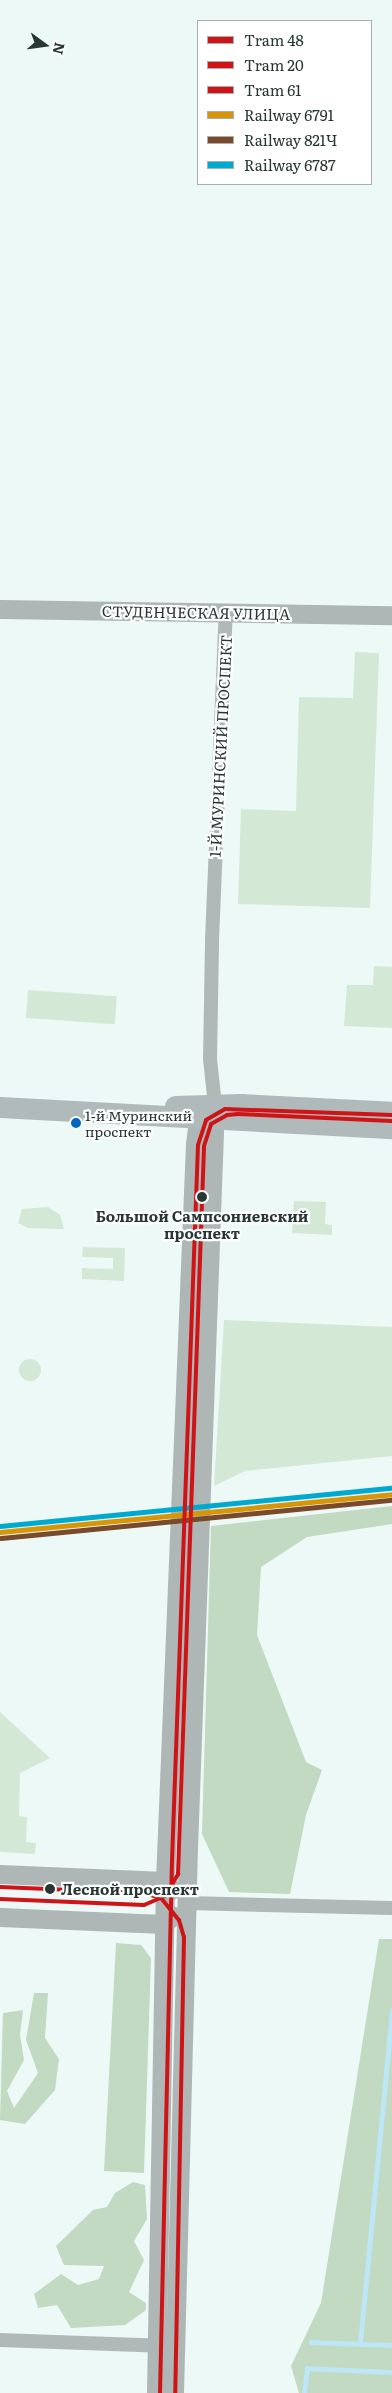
<!DOCTYPE html>
<html>
<head>
<meta charset="utf-8">
<style>
	body { margin:0 }
	#map { position:relative; width:392px; height:2393px; overflow:hidden; background:#ecf9f6; font-family:Literata,serif }
	div>[style] { position:absolute }
	.green>* { inset:0; background:#d4e8d6; transform-origin:0 0 }
	.round { border-radius:50% }
	.forest>* { inset:0; background:#c2d9c2 }
	.stream>* { height:4.5px; margin:-2.25px; padding:0 2.25px; transform-origin:2.25px; border-radius:2.25px; background:#bde6f6 }
	.street>* { height:14px; margin:-7px; padding:0 7px; transform-origin:7px; border-radius:7px; background:#b0b8b8 }
	.secondary>* { height:19px; margin:-9.5px; padding:0 9.5px; transform-origin:9.5px; border-radius:9.5px; background:#aeb7b6 }
	.primary>* { height:21px; margin:-10.5px; padding:0 10.5px; transform-origin:10.5px; border-radius:10.5px; background:#b0baba }
	.rail-1>* { height:5px; margin:-2.5px; padding:0 2.5px; transform-origin:2.5px; border-radius:2.5px; background:#d89508 }
	.rail-2>* { height:5px; margin:-2.5px; padding:0 2.5px; transform-origin:2.5px; border-radius:2.5px; background:#7a4b2a }
	.rail-3>* { height:5px; margin:-2.5px; padding:0 2.5px; transform-origin:2.5px; border-radius:2.5px; background:#00a9ce }
	.tram-1>* { height:4px; margin:-2px; padding:0 2px; transform-origin:2px; border-radius:2px; background:#ce1417 }
	.tram-2>* { height:4px; margin:-2px; padding:0 2px; transform-origin:2px; border-radius:2px; background:#ce1417 }
	.tram-3>* { height:4px; margin:-2px; padding:0 2px; transform-origin:2px; border-radius:2px; background:#ce1417 }
	.dots>* { width:14px; height:14px; translate:-50% -50%; box-sizing:border-box; border:2px solid #fff; border-radius:50% }
	span { translate:-50% -50%; white-space:nowrap; text-align:center; line-height:1.15; -webkit-text-stroke:4.5px #fff; paint-order:stroke }
	.bus-label { font-size:14px; color:#283734 }
	.left { translate:0 -50%; text-align:left }
	.street-label { font-size:15px; color:#283734 }
	.stop-label { font-size:15px; color:#283734; font-weight:700 }
	.legend { position:absolute; left:197px; top:20px; width:175px; height:165px; box-sizing:border-box; background:#fff; border:1px solid #a9afae; margin:0; padding:6px 9px; list-style:none; font-size:15px; color:#283734 }
	.legend li { display:flex; align-items:center; gap:10px; height:25px }
	.legend b { width:25px; border:1px solid #a9afae }
	.north { position:absolute; left:20px; top:20px; width:50px; height:50px; -webkit-text-stroke:4px #fff; paint-order:stroke; rotate:104deg; font-size:14px; font-weight:700; line-height:20px; text-align:center; color:#283734 }
	.north::after { content:''; display:block; margin:auto; width:18px; height:22px; background:#283734; clip-path:polygon(50% 0,100% 100%,50% 72%,0 100%) }
</style>
</head>
<body>
<div id="map">
	<div class="green">
		<i style="clip-path:polygon(355px 652px,379px 653px,370px 908px,238px 904px,241px 809px,296px 811px,299px 697px,353px 698px)"></i>
		<i style="clip-path:polygon(374px 966px,392px 967px,392px 1028px,344px 1026px,347px 985px,373px 985px)"></i>
		<i style="left:28px;top:990px;width:89px;height:28px;rotate:4deg"></i>
		<i style="clip-path:polygon(294px 1201px,326px 1202px,325px 1224px,332px 1225px,332px 1235px,292px 1233px)"></i>
		<i style="clip-path:polygon(48px 1207px,60px 1215px,64px 1229px,28px 1228px,18px 1223px,22px 1209px)"></i>
		<i style="clip-path:polygon(83px 1247px,125px 1248px,124px 1281px,82px 1279px,82px 1268px,113px 1269px,113px 1258px,82px 1257px)"></i>
		<i style="clip-path:polygon(224px 1320px,392px 1327px,392px 1456px,245px 1471px,214px 1486px)"></i>
		<i class="round" style="left:19px;top:1359px;width:22px;height:22px"></i>
		<i style="clip-path:polygon(0 1712px,50px 1758px,20px 1773px,19px 1816px,27px 1817px,26px 1842px,36px 1843px,35px 1854px,0 1852px)"></i>
	</div>
	<div class="forest">
		<i style="clip-path:polygon(392px 1506px,392px 1524px,307px 1537px,261px 1567px,257px 1635px,306px 1762px,322px 1770px,306px 1815px,290px 1894px,229px 1892px,202px 1834px,211px 1526px)"></i>
		<i style="clip-path:polygon(379px 1939px,392px 1939px,392px 2393px,299px 2393px,291px 2366px,321px 2303px)"></i>
		<i style="clip-path:polygon(116px 1943px,141px 1945px,151px 1958px,144px 2173px,104px 2171px)"></i>
		<i style="clip-path:polygon(34px 1993px,48px 1993px,45px 2038px,59px 2059px,55px 2090px,25px 2124px,0 2120px,3px 2013px,23px 2010px,20px 2035px,24px 2060px,7px 2091px,14px 2108px,38px 2073px,26px 2040px)"></i>
		<i style="clip-path:polygon(133px 2182px,145px 2185px,147px 2219px,134px 2241px,144px 2260px,129px 2292px,146px 2303px,146px 2310px,125px 2325px,71px 2328px,57px 2305px,38px 2308px,34px 2294px,61px 2274px,78px 2285px,99px 2279px,104px 2266px,64px 2265px,56px 2246px,93px 2210px,107px 2207px,115px 2193px)"></i>
	</div>
	<div class="stream">
		<i style="left:311px;top:2342px;width:81px;rotate:2.1deg"></i>
		<i style="left:360px;top:2343px;width:334px;rotate:-84.5deg"></i>
		<i style="left:304px;top:2393px;width:25px;rotate:-83deg"></i>
		<i style="left:307px;top:2368px;width:85px;rotate:2.7deg"></i>
	</div>
	<div class="street">
		<i style="left:215px;top:1105px;width:46px;rotate:-96.2deg"></i>
		<i style="left:210px;top:1059px;width:119px;rotate:-89deg"></i>
		<i style="left:212px;top:940px;width:328px;rotate:-87.6deg"></i>
		<i style="left:187px;top:1903px;width:205px;rotate:1.4deg"></i>
		<i style="left:0;top:2340px;width:167px;rotate:2.1deg"></i>
	</div>
	<div class="secondary">
		<i style="left:0;top:609px;width:392px;rotate:0.9deg"></i>
		<i style="left:0;top:1874px;width:165px;rotate:2.4deg"></i>
		<i style="left:165px;top:1881px;width:11px;rotate:52deg"></i>
		<i style="left:0;top:1917px;width:163px;rotate:2.5deg"></i>
		<i style="left:163px;top:1924px;width:13px;rotate:-39deg"></i>
		<i style="left:156px;top:2393px;width:512px;rotate:-88.99deg"></i>
		<i style="left:165px;top:1881px;width:738px;rotate:-87.67deg"></i>
		<i style="left:195px;top:1144px;width:39px;rotate:-83deg"></i>
		<i style="left:174px;top:2393px;width:545px;rotate:-88.53deg"></i>
		<i style="left:188px;top:1848px;width:743px;rotate:-87.92deg"></i>
	</div>
	<div class="primary">
		<i style="left:175px;top:1106px;width:66px;rotate:-1.7deg"></i>
		<i style="left:241px;top:1104px;width:151px;rotate:3deg"></i>
		<i style="left:0;top:1107px;width:393px;rotate:3.1deg"></i>
	</div>
	<div class="rail-1">
		<i style="left:0;top:1532px;width:394px;rotate:-5.5deg"></i>
	</div>
	<div class="rail-2">
		<i style="left:1px;top:1538px;width:393px;rotate:-5.6deg"></i>
	</div>
	<div class="rail-3">
		<i style="left:0;top:1526px;width:393px;rotate:-5.6deg"></i>
	</div>
	<div class="tram-1">
		<i style="left:160px;top:2393px;width:532px;rotate:-88.71deg"></i>
		<i style="left:172px;top:1861px;width:716px;rotate:-87.92deg"></i>
		<i style="left:198px;top:1145px;width:26px;rotate:-72deg"></i>
		<i style="left:206px;top:1120px;width:22px;rotate:-30deg"></i>
		<i style="left:225px;top:1109px;width:167px;rotate:2.1deg"></i>
	</div>
	<div class="tram-2">
		<i style="left:0;top:1899px;width:144px;rotate:2.4deg"></i>
		<i style="left:144px;top:1905px;width:23px;rotate:-23deg"></i>
		<i style="left:165px;top:1896px;width:26px;rotate:-59deg"></i>
		<i style="left:178px;top:1874px;width:728px;rotate:-87.95deg"></i>
		<i style="left:204px;top:1146px;width:23px;rotate:-72deg"></i>
		<i style="left:211px;top:1124px;width:18px;rotate:-29deg"></i>
		<i style="left:227px;top:1115px;width:11px;rotate:-5deg"></i>
		<i style="left:238px;top:1114px;width:154px;rotate:2.6deg"></i>
	</div>
	<div class="tram-3">
		<i style="left:0;top:1887px;width:144px;rotate:2.4deg"></i>
		<i style="left:144px;top:1893px;width:18px;rotate:16deg"></i>
		<i style="left:161px;top:1898px;width:28px;rotate:51deg"></i>
		<i style="left:179px;top:1920px;width:18px;rotate:74deg"></i>
		<i style="left:184px;top:1937px;width:456px;rotate:91.1deg"></i>
	</div>
	<div class="dots">
		<i style="left:76px;top:1123px;background:#0065bd"></i>
		<i style="left:202px;top:1197px;background:#283734"></i>
		<i style="left:50px;top:1889px;background:#283734"></i>
	</div>
	<div class="bus-label">
		<span class="left" style="left:85px;top:1123px">1-й Муринский<br>проспект</span>
	</div>
	<div class="street-label">
		<span style="left:196px;top:612px;rotate:1deg">СТУДЕНЧЕСКАЯ УЛИЦА</span>
		<span style="left:220px;top:746px;rotate:-87deg">1-Й МУРИНСКИЙ ПРОСПЕКТ</span>
	</div>
	<div class="stop-label">
		<span style="left:202px;top:1224px">Большой Сампсониевский<br>проспект</span>
		<span class="left" style="left:61px;top:1889px">Лесной проспект</span>
	</div>
	<ul class="legend">
	<li><b style="height:6px;background:#ce1417"></b>Tram 48</li>
	<li><b style="height:6px;background:#ce1417"></b>Tram 20</li>
	<li><b style="height:6px;background:#ce1417"></b>Tram 61</li>
	<li><b style="height:6px;background:#d89508"></b>Railway 6791</li>
	<li><b style="height:6px;background:#7a4b2a"></b>Railway 821Ч</li>
	<li><b style="height:6px;background:#00a9ce"></b>Railway 6787</li>
	</ul>
	<div class="north">N</div>
</div>
</body>
</html>
